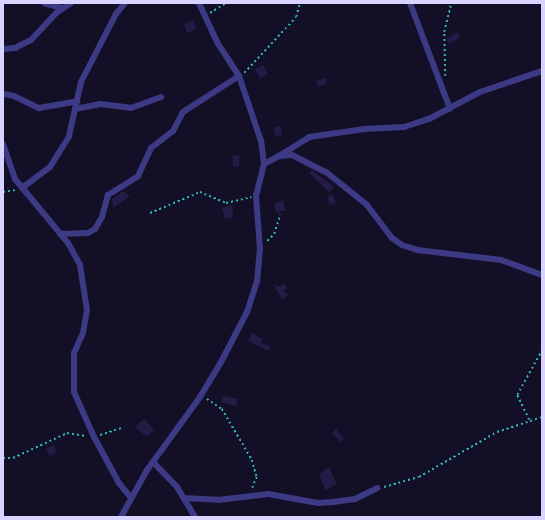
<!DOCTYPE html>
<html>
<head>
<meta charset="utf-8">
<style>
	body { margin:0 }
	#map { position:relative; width:545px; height:520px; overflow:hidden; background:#130f26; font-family:Barlow,sans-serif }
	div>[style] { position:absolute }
	.building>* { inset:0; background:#241b47; transform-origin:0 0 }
	.path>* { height:1.5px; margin-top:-0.75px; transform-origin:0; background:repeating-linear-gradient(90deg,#2fb8b0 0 2px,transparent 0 5px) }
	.street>* { height:6px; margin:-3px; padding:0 3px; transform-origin:3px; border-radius:3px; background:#3d3a85 }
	span { translate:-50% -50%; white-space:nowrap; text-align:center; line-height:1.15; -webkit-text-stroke:3px #130f26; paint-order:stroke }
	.frame { position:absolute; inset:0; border:4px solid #d9d4ff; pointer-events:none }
</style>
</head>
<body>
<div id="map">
	<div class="building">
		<i style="clip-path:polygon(193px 20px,196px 29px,187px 33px,184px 24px)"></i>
		<i style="clip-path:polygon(458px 32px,460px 37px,449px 44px,446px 39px)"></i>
		<i style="left:263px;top:65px;width:10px;height:9px;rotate:61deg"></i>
		<i style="left:325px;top:78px;width:6px;height:9px;rotate:72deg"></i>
		<i style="clip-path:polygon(280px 126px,282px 135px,275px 136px,274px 128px)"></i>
		<i style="left:239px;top:155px;width:11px;height:7px;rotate:85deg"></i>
		<i style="clip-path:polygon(312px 170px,334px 187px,329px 192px,309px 173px)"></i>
		<i style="clip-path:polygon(123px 191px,130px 196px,113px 208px,112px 199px)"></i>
		<i style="clip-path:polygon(332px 194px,336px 202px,330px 205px,327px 197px)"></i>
		<i style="left:283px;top:201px;width:10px;height:9px;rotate:79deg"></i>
		<i style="clip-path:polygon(232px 205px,233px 217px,225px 219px,222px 208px)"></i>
		<i style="clip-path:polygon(284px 283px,287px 288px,283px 291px,288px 294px,283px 300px,273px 284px,278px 287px)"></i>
		<i style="clip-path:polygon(252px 333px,263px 339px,261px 343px,270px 346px,269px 351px,248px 341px)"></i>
		<i style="left:223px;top:396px;width:15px;height:7px;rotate:11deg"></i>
		<i style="clip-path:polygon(144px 419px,154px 430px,147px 437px,135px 427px)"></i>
		<i style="clip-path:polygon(336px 429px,344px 439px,340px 442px,332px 433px)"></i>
		<i style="clip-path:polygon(54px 445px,57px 452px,50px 456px,46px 449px)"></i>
		<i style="clip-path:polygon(329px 467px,337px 484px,325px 490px,319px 474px)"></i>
	</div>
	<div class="path">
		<i style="left:210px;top:13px;width:19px;rotate:-32deg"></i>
		<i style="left:244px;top:73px;width:76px;rotate:-47.1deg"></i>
		<i style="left:296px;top:17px;width:15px;rotate:-74deg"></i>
		<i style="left:445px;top:76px;width:44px;rotate:-91.3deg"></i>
		<i style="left:444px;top:32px;width:30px;rotate:-76deg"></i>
		<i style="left:3px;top:192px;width:12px;rotate:-9deg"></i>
		<i style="left:150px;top:213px;width:54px;rotate:-22.8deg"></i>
		<i style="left:200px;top:192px;width:28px;rotate:23deg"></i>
		<i style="left:226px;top:203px;width:26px;rotate:-13deg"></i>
		<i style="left:267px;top:241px;width:10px;rotate:-45deg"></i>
		<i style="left:274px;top:234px;width:20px;rotate:-72deg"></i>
		<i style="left:207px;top:399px;width:18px;rotate:34deg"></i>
		<i style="left:222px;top:409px;width:59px;rotate:59.5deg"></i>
		<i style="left:252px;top:460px;width:18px;rotate:74deg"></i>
		<i style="left:257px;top:477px;width:13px;rotate:113deg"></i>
		<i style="left:529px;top:420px;width:28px;rotate:-116deg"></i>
		<i style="left:517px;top:395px;width:51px;rotate:-60.9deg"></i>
		<i style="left:100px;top:435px;width:23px;rotate:-18deg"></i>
		<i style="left:3px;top:458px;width:10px"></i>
		<i style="left:13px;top:458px;width:60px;rotate:-24.8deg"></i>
		<i style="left:67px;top:433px;width:19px;rotate:9deg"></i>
		<i style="left:384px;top:487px;width:36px;rotate:-16deg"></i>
		<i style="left:419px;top:477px;width:90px;rotate:-30deg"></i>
		<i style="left:497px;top:432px;width:47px;rotate:-18.4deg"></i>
	</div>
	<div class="street">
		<i style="left:44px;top:3px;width:18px;rotate:16deg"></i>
		<i style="left:410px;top:3px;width:113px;rotate:69.3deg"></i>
		<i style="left:3px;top:49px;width:12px;rotate:-5deg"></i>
		<i style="left:15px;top:48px;width:18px;rotate:-27deg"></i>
		<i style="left:31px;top:40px;width:37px;rotate:-47deg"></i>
		<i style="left:56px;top:13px;width:18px;rotate:-34deg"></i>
		<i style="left:3px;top:94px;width:11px;rotate:10deg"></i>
		<i style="left:14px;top:96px;width:28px;rotate:26deg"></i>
		<i style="left:39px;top:108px;width:39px;rotate:-10deg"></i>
		<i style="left:75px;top:109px;width:25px;rotate:-11deg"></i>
		<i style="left:100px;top:104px;width:31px;rotate:7deg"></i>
		<i style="left:131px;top:108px;width:32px;rotate:-20deg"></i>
		<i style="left:3px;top:144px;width:37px;rotate:71deg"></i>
		<i style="left:15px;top:179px;width:83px;rotate:50.4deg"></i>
		<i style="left:68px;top:243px;width:25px;rotate:61deg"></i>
		<i style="left:80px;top:265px;width:46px;rotate:81.2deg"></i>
		<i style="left:87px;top:310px;width:23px;rotate:100deg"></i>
		<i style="left:83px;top:333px;width:22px;rotate:114deg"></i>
		<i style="left:74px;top:353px;width:39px;rotate:90deg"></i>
		<i style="left:74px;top:392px;width:49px;rotate:66deg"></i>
		<i style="left:94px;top:437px;width:52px;rotate:61.5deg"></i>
		<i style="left:119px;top:483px;width:19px;rotate:51deg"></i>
		<i style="left:279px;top:156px;width:36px;rotate:-32deg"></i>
		<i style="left:309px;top:137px;width:56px;rotate:-8.3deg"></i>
		<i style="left:364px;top:129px;width:40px;rotate:-2.9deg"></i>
		<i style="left:404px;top:127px;width:26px;rotate:-18deg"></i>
		<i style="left:429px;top:119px;width:58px;rotate:-27.9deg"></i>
		<i style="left:480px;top:92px;width:65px;rotate:-18.7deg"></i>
		<i style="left:264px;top:164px;width:17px;rotate:-28deg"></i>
		<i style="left:279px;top:156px;width:13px;rotate:-4deg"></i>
		<i style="left:292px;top:155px;width:38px;rotate:27deg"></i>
		<i style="left:326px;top:172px;width:53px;rotate:38.8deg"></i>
		<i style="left:367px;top:205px;width:41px;rotate:52.9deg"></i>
		<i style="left:392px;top:238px;width:12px;rotate:35deg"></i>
		<i style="left:402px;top:245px;width:16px;rotate:18deg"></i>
		<i style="left:417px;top:250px;width:85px;rotate:6.8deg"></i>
		<i style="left:501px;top:260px;width:44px;rotate:20.1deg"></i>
		<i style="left:22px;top:188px;width:35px;rotate:-37deg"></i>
		<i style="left:50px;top:167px;width:36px;rotate:-58deg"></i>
		<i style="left:69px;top:136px;width:55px;rotate:-77.5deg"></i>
		<i style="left:81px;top:82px;width:76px;rotate:-62.8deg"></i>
		<i style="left:116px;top:14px;width:14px;rotate:-51deg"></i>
		<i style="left:60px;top:234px;width:28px;rotate:-2deg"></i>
		<i style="left:88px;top:233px;width:8px;rotate:-30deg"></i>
		<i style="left:95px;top:229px;width:14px;rotate:-60deg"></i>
		<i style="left:102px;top:217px;width:23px;rotate:-75deg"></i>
		<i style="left:108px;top:195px;width:36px;rotate:-32deg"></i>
		<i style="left:138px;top:176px;width:31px;rotate:-65deg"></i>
		<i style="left:151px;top:148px;width:28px;rotate:-38deg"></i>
		<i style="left:173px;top:131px;width:21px;rotate:-62deg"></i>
		<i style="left:183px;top:112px;width:67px;rotate:-32.7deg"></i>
		<i style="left:153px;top:462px;width:35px;rotate:46deg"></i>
		<i style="left:177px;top:487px;width:35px;rotate:59deg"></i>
		<i style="left:184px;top:498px;width:34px;rotate:3deg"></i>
		<i style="left:218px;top:500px;width:50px;rotate:-6.8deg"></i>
		<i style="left:268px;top:494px;width:51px;rotate:10.2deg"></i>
		<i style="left:318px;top:503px;width:15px;rotate:-4deg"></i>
		<i style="left:333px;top:502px;width:22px;rotate:-8deg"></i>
		<i style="left:355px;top:499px;width:25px;rotate:-26deg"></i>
		<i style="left:121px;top:517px;width:54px;rotate:-61deg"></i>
		<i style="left:147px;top:470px;width:90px;rotate:-54deg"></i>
		<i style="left:200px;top:397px;width:41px;rotate:-59deg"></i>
		<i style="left:221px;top:362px;width:56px;rotate:-62.5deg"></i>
		<i style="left:247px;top:312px;width:32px;rotate:-72deg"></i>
		<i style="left:257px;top:282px;width:33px;rotate:-85deg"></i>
		<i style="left:260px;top:249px;width:53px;rotate:-94.3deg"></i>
		<i style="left:256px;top:196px;width:33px;rotate:-76deg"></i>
		<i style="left:264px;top:164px;width:23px;rotate:-97deg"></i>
		<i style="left:261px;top:141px;width:69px;rotate:-108.7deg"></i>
		<i style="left:239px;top:76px;width:38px;rotate:-123deg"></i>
		<i style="left:218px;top:44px;width:45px;rotate:-114.9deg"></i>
	</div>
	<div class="frame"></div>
</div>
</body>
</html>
